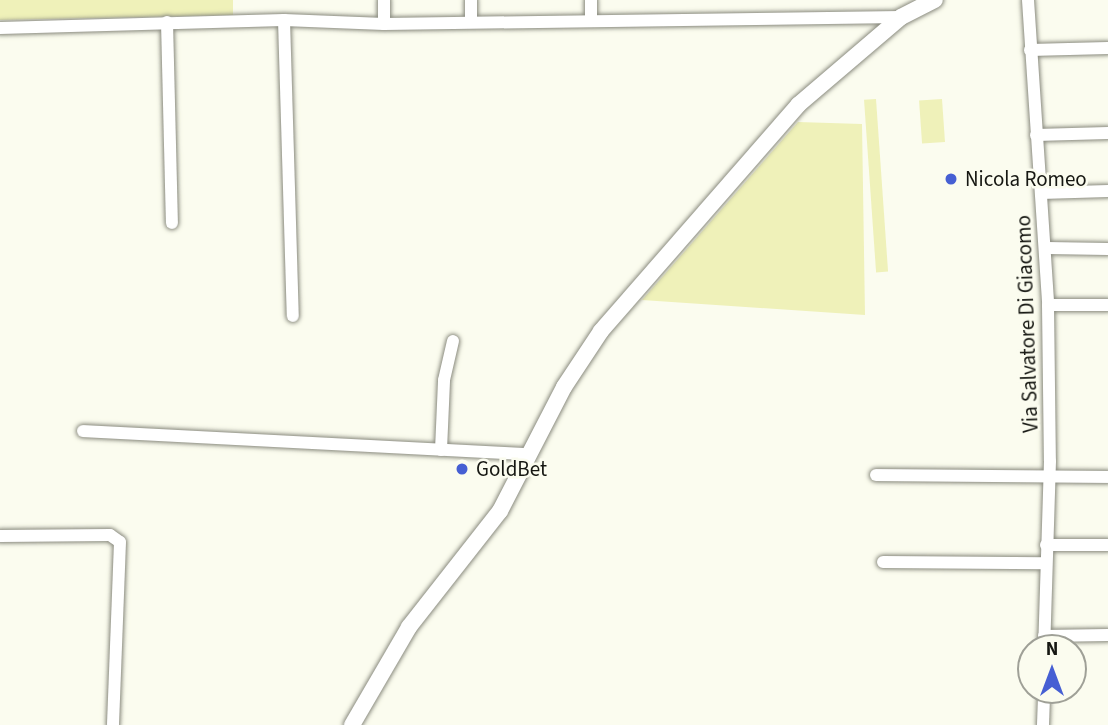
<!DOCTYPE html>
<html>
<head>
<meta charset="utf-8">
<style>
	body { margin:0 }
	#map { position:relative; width:1108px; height:725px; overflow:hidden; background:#fbfcef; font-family:"Source Sans 3",sans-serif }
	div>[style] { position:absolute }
	.green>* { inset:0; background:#eff1b9; transform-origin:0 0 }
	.roads { filter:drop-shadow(0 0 2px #8a8b7f) drop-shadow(0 0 2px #8a8b7f) }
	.street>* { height:12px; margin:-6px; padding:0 6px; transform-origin:6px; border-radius:6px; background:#fff }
	.secondary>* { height:16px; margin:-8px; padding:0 8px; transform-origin:8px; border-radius:8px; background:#fff }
	.dots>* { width:19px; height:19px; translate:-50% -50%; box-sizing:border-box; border:4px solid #fbfcef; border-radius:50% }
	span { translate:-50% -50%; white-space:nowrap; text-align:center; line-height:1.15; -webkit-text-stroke:5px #fbfcef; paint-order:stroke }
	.poi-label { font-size:21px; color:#161712 }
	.left { translate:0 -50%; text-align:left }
	.street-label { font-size:21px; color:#161712 }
	.north { position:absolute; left:1017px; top:634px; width:70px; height:70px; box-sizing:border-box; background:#fbfcef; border:2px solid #9fa097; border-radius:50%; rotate:0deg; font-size:19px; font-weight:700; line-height:28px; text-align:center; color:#161712 }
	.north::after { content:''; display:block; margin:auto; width:24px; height:32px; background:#465fd3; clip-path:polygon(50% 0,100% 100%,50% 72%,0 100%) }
</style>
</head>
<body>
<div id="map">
	<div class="green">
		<i style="clip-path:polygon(0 0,233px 0,233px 15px,0 20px)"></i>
		<i style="left:876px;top:99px;width:173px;height:12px;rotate:86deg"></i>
		<i style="left:942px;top:99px;width:43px;height:23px;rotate:86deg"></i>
		<i style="clip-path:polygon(798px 122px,862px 124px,865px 315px,642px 300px)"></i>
	</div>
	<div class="roads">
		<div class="street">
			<i style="left:384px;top:0;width:24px;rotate:90deg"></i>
			<i style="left:591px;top:0;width:20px;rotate:90deg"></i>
			<i style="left:1028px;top:0;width:306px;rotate:86.2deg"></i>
			<i style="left:1048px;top:305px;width:156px;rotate:89.3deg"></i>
			<i style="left:1050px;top:461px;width:187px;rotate:91.8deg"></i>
			<i style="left:284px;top:20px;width:296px;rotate:88.3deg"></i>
			<i style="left:167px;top:22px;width:201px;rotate:88.6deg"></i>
			<i style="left:471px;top:22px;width:22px;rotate:-90deg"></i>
			<i style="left:0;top:28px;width:284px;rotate:-1.6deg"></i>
			<i style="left:284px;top:20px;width:100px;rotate:2.3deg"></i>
			<i style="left:384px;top:24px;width:517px;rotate:-0.78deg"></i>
			<i style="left:1030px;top:50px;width:78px;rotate:-1.5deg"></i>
			<i style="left:1036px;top:135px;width:72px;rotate:-1.6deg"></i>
			<i style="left:1041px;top:193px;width:67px;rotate:-1.7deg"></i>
			<i style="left:1047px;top:248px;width:61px;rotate:0.9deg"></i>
			<i style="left:1048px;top:305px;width:60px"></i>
			<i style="left:83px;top:431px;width:445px;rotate:3deg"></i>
			<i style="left:441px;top:450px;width:70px;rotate:-87.5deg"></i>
			<i style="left:444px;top:380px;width:40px;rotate:-77deg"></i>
			<i style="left:876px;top:475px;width:232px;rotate:0.5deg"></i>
			<i style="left:0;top:536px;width:110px;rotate:-0.5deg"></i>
			<i style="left:110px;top:535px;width:12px;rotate:35deg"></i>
			<i style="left:120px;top:542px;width:183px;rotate:92.2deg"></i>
			<i style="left:1046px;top:545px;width:62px"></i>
			<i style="left:883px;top:562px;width:163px;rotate:0.4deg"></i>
			<i style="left:1044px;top:636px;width:64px;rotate:-0.9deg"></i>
			<i style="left:1043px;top:725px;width:35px;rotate:-88deg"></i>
		</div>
		<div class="secondary">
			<i style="left:352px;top:725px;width:113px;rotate:-59.8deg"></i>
			<i style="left:409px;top:627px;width:147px;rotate:-51.9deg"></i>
			<i style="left:500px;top:511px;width:140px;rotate:-62.7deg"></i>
			<i style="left:564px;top:387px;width:67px;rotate:-56.5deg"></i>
			<i style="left:601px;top:331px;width:300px;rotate:-48.9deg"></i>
			<i style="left:798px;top:105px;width:135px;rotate:-40.5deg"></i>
			<i style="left:901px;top:17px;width:38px;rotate:-27deg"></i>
		</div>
	</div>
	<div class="dots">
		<i style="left:951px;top:179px;background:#465fd3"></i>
		<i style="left:462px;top:469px;background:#465fd3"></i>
	</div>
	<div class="poi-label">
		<span class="left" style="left:965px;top:179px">Nicola Romeo</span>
		<span class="left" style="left:476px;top:469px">GoldBet</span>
	</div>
	<div class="street-label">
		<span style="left:1027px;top:324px;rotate:-92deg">Via Salvatore Di Giacomo</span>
	</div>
	<div class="north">N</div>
</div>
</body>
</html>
